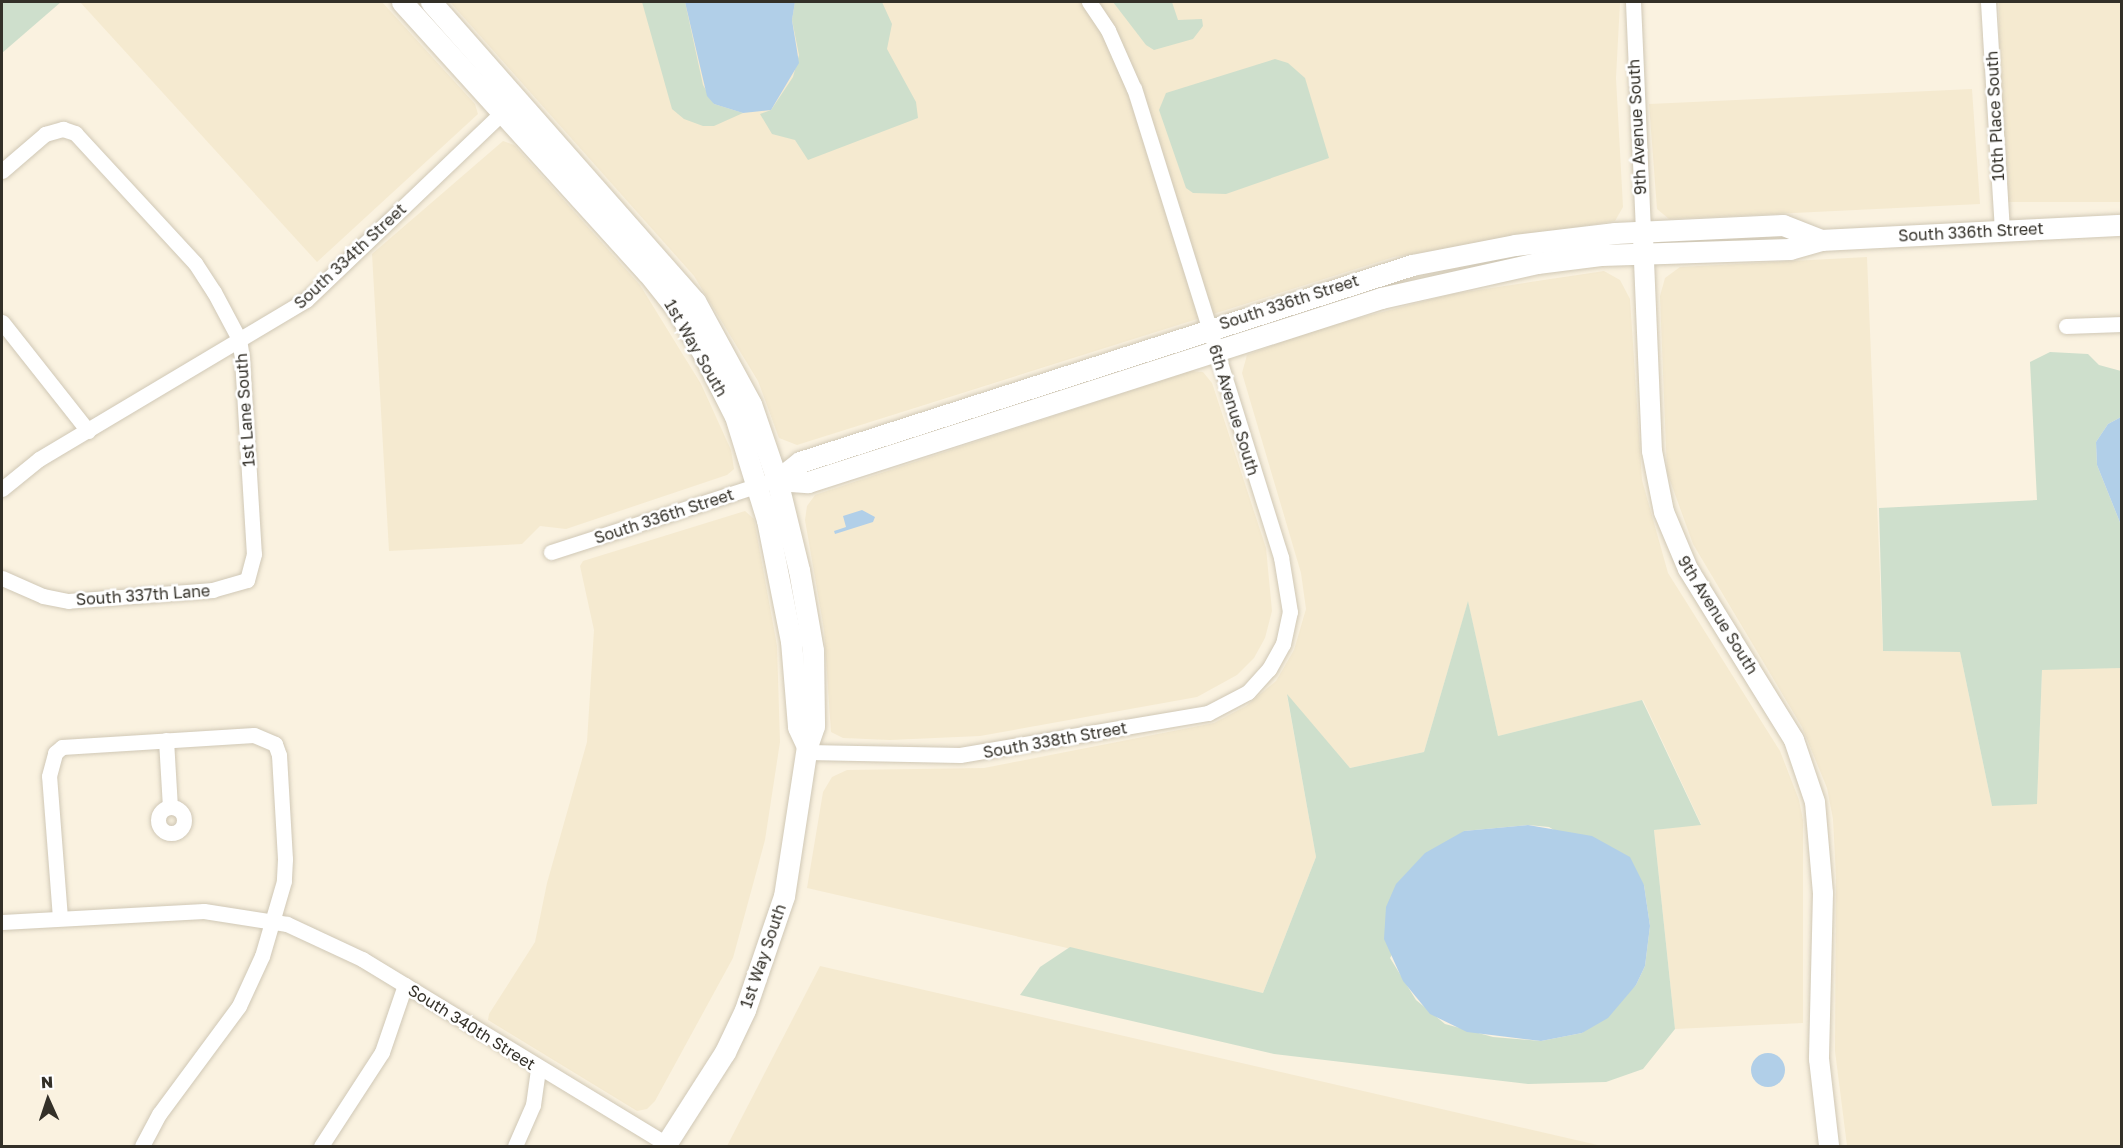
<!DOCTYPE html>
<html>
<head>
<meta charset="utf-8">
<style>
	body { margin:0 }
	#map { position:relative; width:2123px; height:1148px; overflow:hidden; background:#faf2e0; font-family:"Golos Text",sans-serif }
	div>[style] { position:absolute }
	.built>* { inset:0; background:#f5ead0; transform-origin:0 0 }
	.green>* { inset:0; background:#cedfcc }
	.water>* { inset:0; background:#b1cfe8 }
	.round { border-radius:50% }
	.roads { filter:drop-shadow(0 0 2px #d0c8b6) drop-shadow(0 0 2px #d0c8b6) }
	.minor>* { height:15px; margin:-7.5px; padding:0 7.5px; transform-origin:7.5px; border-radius:7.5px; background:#fff }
	.minor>.ring { margin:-7.5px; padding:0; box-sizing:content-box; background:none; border:15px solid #fff; border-radius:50% }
	.tertiary>* { height:20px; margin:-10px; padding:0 10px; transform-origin:10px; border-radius:10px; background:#fff }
	.secondary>* { height:21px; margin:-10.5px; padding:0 10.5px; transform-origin:10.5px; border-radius:10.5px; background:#fff }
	span { translate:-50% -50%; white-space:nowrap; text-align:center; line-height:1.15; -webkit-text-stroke:5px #fff; paint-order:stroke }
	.street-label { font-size:16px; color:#333028 }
	.frame { position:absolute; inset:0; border:3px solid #333028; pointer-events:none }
	.north { position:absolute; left:18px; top:1070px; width:60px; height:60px; -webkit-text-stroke:4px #fff; paint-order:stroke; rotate:357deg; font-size:16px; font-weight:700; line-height:24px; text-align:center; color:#333028 }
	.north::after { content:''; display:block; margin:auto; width:21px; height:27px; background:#333028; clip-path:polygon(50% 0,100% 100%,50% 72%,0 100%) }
</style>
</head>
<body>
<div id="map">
	<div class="built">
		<i style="clip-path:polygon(80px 2px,382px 2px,475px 104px,478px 114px,317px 262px)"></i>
		<i style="clip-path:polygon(450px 2px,1620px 2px,1616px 78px,1623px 207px,1615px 221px,1394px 257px,797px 445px,779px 438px,758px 381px,694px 276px)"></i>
		<i style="left:1999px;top:2px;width:122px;height:200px"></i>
		<i style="clip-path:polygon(1972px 89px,1980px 204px,1669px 219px,1657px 209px,1649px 104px)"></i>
		<i style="clip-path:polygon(503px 141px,514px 145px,640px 285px,701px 384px,731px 450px,734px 469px,727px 475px,566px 529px,540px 526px,522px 544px,389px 551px,372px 254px)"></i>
		<i style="clip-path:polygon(1867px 257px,1883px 651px,1960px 652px,1992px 806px,2037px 803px,2042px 669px,2121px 668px,2121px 1146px,1847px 1146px,1835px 1051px,1836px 877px,1833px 819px,1827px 788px,1802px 727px,1693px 544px,1667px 472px,1660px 296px,1665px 278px,1680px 267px)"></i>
		<i style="clip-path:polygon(1604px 271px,1620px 280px,1630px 299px,1642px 480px,1668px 573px,1780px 751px,1799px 800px,1803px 820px,1803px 1023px,1675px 1029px,1654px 830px,1701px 824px,1643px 700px,1498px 736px,1468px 602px,1424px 752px,1350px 768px,1287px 695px,1316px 857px,1263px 993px,807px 888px,823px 792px,832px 777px,847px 770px,984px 768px,1214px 723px,1246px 706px,1276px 681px,1294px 650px,1306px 609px,1301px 573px,1242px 373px,1247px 355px,1317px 329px,1452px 294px)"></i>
		<i style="clip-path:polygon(1190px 371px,1203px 372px,1212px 383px,1266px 548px,1272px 611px,1265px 638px,1254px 658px,1237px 675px,1197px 697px,980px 736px,890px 740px,843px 738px,831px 732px,824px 630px,805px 520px,807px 506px,815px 495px)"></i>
		<i style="clip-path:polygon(745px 511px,754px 519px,777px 646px,780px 742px,765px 840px,733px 958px,655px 1101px,647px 1109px,637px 1111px,488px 1020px,489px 1014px,535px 942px,547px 883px,587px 742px,594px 630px,580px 566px,583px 561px)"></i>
		<i style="clip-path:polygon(820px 966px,1602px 1146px,727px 1146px)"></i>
	</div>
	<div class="green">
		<i style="clip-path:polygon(2px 2px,61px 2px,2px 53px)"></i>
		<i style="clip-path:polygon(642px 2px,685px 2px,703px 85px,714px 104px,743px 113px,714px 126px,703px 126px,684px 119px,672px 109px)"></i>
		<i style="clip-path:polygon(795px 2px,882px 2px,892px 24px,887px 49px,916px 102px,918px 118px,808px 160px,795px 140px,772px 134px,760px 114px,771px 110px,793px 77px,799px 55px,792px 20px)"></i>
		<i style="clip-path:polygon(1113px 2px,1172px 2px,1178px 20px,1202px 19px,1203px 26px,1193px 39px,1154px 50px,1146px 45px)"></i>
		<i style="clip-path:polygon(1275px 59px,1288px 63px,1305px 78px,1329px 158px,1226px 194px,1193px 193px,1186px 188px,1159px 110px,1166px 93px)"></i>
		<i style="clip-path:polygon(2050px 352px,2088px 354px,2099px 365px,2121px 371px,2121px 417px,2108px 424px,2096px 442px,2097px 465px,2121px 525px,2121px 668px,2042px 670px,2037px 804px,1992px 806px,1960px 652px,1883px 651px,1879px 508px,2037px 500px,2030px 362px)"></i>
		<i style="clip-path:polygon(evenodd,1468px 601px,1498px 736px,1642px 700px,1701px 825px,1654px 830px,1675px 1029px,1643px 1069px,1606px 1082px,1528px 1084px,1274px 1054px,1020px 995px,1040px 967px,1070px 947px,1263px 993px,1316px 857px,1287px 694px,1350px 768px,1424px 752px,1468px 601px,1528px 825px,1549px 827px,1644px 885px,1650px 926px,1645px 966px,1636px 985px,1582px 1033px,1541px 1041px,1493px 1037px,1445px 1024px,1416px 1000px,1390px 958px,1464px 831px,1528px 825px)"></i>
	</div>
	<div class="water">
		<i style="clip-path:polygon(685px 2px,795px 2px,792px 20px,799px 63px,771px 110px,743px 113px,714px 104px,707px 96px)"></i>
		<i style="clip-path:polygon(2121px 417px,2121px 525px,2097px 465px,2096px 442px,2108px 424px)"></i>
		<i style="clip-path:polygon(862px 510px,875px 517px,873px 522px,835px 534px,834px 531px,846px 527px,843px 516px)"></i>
		<i style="clip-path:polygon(1528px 825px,1592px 836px,1630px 857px,1644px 885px,1650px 926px,1645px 966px,1636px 985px,1608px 1018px,1582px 1033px,1541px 1041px,1467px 1032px,1430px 1014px,1403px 981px,1384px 939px,1386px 907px,1396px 884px,1425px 853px,1464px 831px)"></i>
		<i class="round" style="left:1751px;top:1053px;width:34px;height:34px"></i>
	</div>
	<div class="roads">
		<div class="minor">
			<i style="left:1633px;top:2px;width:230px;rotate:87.5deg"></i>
			<i style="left:1988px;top:2px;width:229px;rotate:86.5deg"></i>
			<i style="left:2px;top:171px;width:57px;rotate:-40.7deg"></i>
			<i style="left:45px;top:134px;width:19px;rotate:-16deg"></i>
			<i style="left:63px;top:129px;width:13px;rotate:18deg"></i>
			<i style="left:75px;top:133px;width:177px;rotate:47.3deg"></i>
			<i style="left:195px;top:263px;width:35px;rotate:57deg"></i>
			<i style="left:214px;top:292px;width:53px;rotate:62deg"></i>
			<i style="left:239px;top:339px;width:20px;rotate:81deg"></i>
			<i style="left:242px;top:359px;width:195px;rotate:86.5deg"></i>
			<i style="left:254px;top:554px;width:27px;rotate:105deg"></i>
			<i style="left:247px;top:580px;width:35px;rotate:164deg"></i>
			<i style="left:213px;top:590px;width:145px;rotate:175.7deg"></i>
			<i style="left:68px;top:601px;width:25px;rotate:-169deg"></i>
			<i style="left:43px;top:596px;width:45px;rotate:-156.3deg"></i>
			<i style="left:2px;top:322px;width:139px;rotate:51.7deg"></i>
			<i style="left:2066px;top:326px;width:56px;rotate:-2deg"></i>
			<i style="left:2px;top:489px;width:48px;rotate:-39deg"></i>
			<i style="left:39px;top:459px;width:311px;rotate:-30.8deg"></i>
			<i style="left:306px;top:300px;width:271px;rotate:-43.7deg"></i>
			<i style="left:551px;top:552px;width:225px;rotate:-17.9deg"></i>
			<i style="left:166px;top:740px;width:67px;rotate:86.6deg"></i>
			<i style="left:807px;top:752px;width:153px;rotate:1.1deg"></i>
			<i style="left:960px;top:755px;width:252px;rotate:-9.6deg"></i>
			<i style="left:1208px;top:713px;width:45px;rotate:-27.7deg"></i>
			<i style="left:1248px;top:692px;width:31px;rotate:-48deg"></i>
			<i style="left:1269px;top:669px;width:29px;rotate:-61deg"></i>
			<i style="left:1283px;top:644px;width:33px;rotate:-78deg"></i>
			<i style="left:1290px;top:612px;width:56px;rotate:-99.3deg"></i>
			<i style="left:1281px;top:557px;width:491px;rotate:-107.4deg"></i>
			<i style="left:1134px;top:89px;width:64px;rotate:-113.8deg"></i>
			<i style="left:1108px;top:30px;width:34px;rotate:-124deg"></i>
			<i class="ring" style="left:158px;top:807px;width:11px;height:11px"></i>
			<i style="left:60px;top:918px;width:142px;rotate:-94.4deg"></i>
			<i style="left:49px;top:776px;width:24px;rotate:-75deg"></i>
			<i style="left:55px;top:753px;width:9px;rotate:-41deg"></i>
			<i style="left:62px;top:747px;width:192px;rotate:-3.6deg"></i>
			<i style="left:254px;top:735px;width:23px;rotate:23deg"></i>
			<i style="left:275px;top:744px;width:12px;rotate:70deg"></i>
			<i style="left:279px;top:755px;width:104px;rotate:86.7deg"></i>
			<i style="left:285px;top:859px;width:22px;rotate:93deg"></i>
			<i style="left:284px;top:881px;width:78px;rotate:106.3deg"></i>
			<i style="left:262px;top:956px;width:55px;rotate:114.7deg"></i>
			<i style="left:239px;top:1006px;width:134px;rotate:126.5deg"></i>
			<i style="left:159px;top:1114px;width:36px;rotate:118deg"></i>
			<i style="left:2px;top:922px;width:202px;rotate:-3.1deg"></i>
			<i style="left:204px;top:911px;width:84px;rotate:8.9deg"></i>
			<i style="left:287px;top:924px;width:83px;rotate:25deg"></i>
			<i style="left:362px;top:959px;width:356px;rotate:31.3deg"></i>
			<i style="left:321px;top:1146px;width:112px;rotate:-57deg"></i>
			<i style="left:382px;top:1052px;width:71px;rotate:-71.1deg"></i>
			<i style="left:515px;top:1146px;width:45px;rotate:-66.3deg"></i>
			<i style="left:533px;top:1105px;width:37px;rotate:-82deg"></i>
		</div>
		<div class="tertiary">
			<i style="left:1643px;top:237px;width:214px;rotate:87.6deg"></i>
			<i style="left:1652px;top:451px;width:62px;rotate:78.9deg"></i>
			<i style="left:1664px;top:512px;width:62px;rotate:67.2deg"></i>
			<i style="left:1688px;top:569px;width:201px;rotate:58.2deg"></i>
			<i style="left:1794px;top:740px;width:65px;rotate:71.3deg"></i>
			<i style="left:1815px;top:802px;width:91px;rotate:85deg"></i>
			<i style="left:1823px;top:893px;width:166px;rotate:91.4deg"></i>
			<i style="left:1819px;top:1059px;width:88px;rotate:83.4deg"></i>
		</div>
		<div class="secondary">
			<i style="left:402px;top:2px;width:366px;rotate:47.8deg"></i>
			<i style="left:648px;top:273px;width:45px;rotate:51.3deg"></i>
			<i style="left:676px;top:308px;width:55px;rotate:59.2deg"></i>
			<i style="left:704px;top:355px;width:68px;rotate:63.1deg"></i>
			<i style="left:735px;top:416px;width:109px;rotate:72.9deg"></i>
			<i style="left:767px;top:520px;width:123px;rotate:78.8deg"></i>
			<i style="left:791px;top:641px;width:86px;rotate:85.3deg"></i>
			<i style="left:798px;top:727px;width:21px;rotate:65deg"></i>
			<i style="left:431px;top:2px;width:399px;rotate:48.6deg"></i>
			<i style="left:695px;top:301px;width:117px;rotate:61.5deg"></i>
			<i style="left:751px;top:404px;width:80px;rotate:71.1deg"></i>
			<i style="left:777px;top:480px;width:93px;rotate:76.3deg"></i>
			<i style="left:799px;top:570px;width:81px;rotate:80.1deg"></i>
			<i style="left:813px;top:650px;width:76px;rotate:89.2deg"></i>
			<i style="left:814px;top:726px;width:21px;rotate:109deg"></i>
			<i style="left:807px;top:746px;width:152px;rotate:98.7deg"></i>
			<i style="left:784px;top:896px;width:120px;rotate:108.9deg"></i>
			<i style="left:745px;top:1010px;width:47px;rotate:115.5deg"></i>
			<i style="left:725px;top:1052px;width:112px;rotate:122.6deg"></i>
			<i style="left:777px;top:480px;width:31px;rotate:4deg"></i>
			<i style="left:808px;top:482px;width:602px;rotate:-17.8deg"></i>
			<i style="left:1381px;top:298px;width:160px;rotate:-12.6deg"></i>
			<i style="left:1537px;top:263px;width:64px;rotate:-7.1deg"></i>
			<i style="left:1601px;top:255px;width:189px;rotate:-1.8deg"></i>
			<i style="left:1790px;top:249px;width:32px;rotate:-16deg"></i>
			<i style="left:1821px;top:240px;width:301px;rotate:-2.9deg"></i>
			<i style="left:777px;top:480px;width:29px;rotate:-38deg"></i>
			<i style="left:800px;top:462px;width:643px;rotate:-17.84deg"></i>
			<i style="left:1412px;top:265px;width:105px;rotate:-11deg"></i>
			<i style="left:1515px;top:245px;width:101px;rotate:-6.8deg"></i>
			<i style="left:1615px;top:233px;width:168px;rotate:-2.7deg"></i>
			<i style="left:1783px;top:225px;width:41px;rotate:21.5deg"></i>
		</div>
	</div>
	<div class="street-label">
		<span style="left:1995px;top:116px;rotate:-93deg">10th Place South</span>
		<span style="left:1637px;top:127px;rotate:-93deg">9th Avenue South</span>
		<span style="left:1971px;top:232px;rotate:-3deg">South 336th Street</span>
		<span style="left:350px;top:256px;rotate:-43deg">South 334th Street</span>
		<span style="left:1289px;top:302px;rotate:-18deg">South 336th Street</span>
		<span style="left:696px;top:348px;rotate:60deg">1st Way South</span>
		<span style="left:245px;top:410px;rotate:-94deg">1st Lane South</span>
		<span style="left:1234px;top:410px;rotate:73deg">6th Avenue South</span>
		<span style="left:664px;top:516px;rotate:-18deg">South 336th Street</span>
		<span style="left:143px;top:595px;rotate:-4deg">South 337th Lane</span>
		<span style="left:1718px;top:615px;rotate:58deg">9th Avenue South</span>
		<span style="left:1055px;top:740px;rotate:-10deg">South 338th Street</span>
		<span style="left:763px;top:956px;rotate:-71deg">1st Way South</span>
		<span style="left:472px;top:1027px;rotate:32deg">South 340th Street</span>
	</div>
	<div class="frame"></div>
	<div class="north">N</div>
</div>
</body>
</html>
